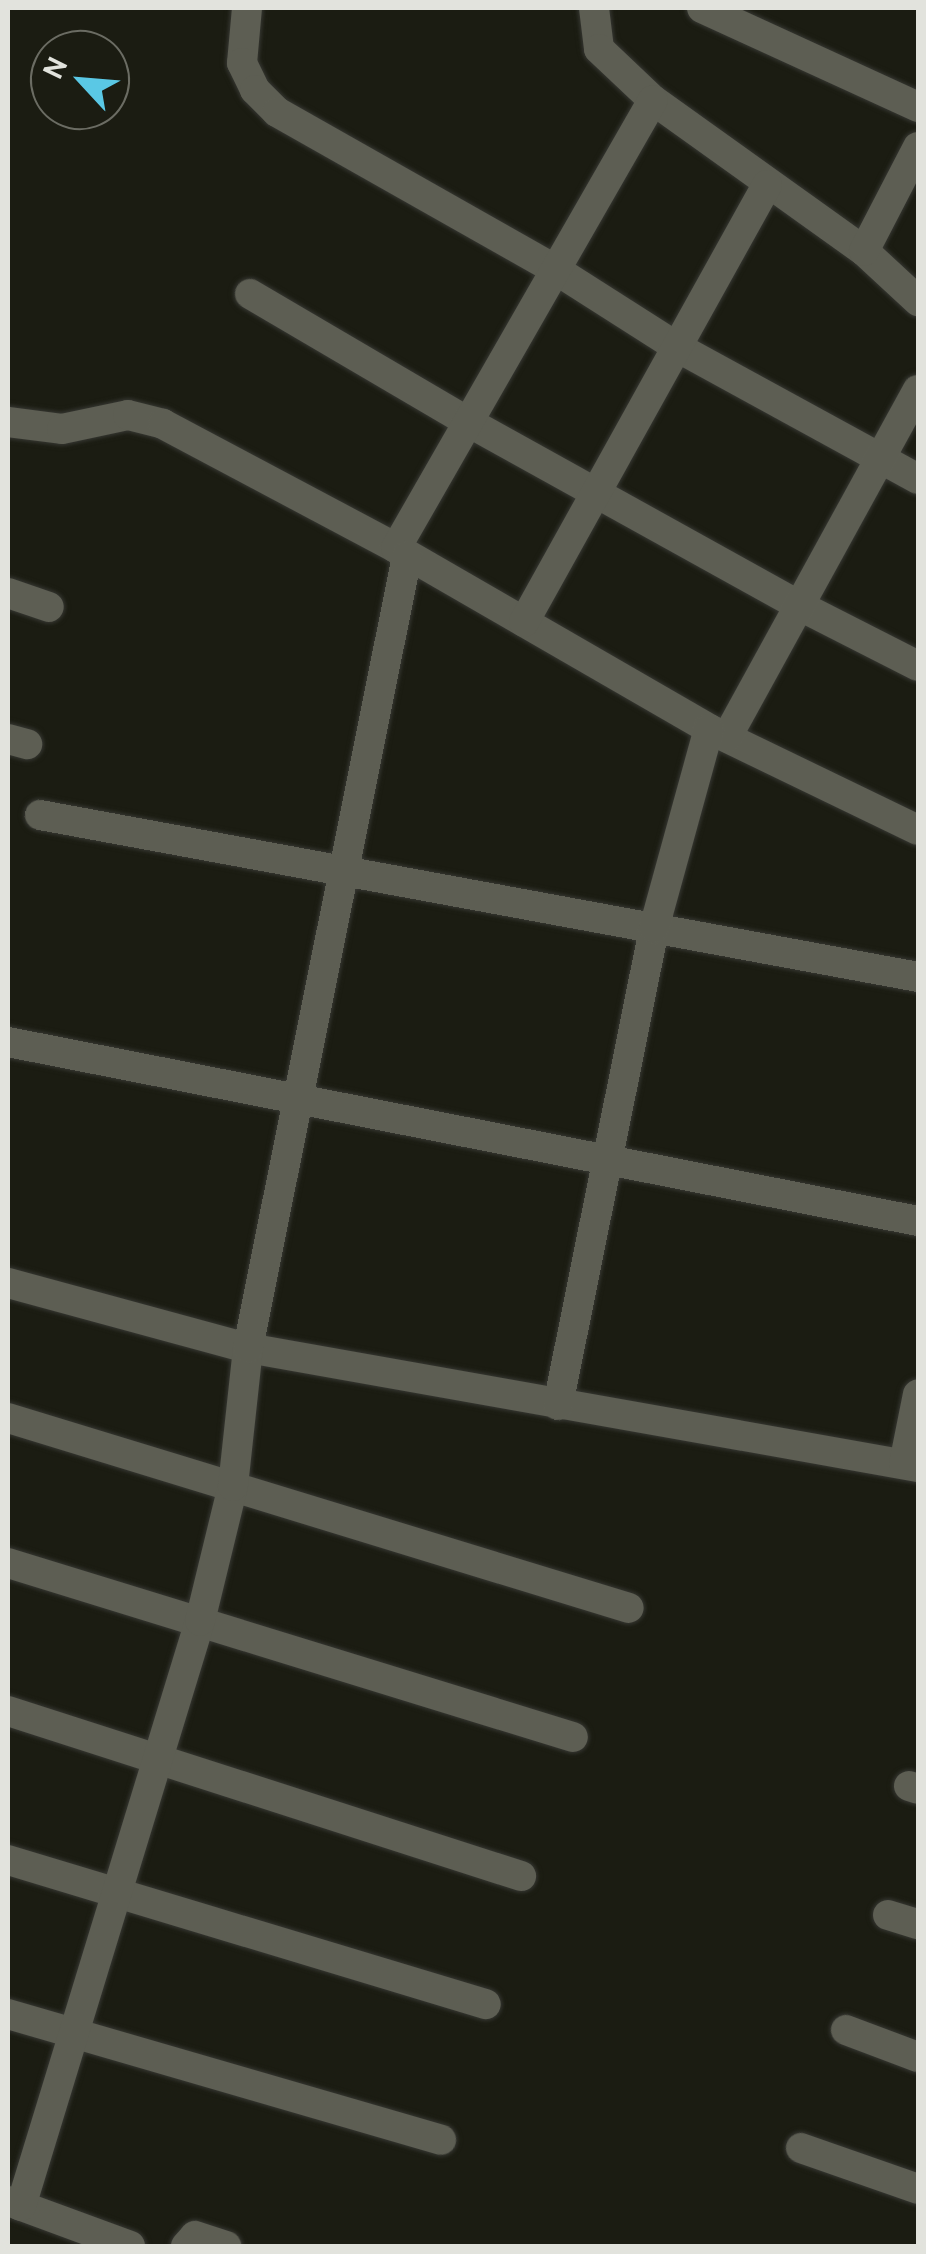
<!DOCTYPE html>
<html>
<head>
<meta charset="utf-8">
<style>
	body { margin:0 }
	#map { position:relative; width:926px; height:2254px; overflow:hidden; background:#1b1c12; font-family:Cabin,sans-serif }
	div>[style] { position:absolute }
	.roads { filter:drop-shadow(0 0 2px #363732) drop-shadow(0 0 2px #363732) }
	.minor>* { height:30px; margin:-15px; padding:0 15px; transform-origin:15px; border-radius:15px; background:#5d5e53 }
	span { translate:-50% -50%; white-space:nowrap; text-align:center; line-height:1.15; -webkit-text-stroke:10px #1b1c12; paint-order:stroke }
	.frame { position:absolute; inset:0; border:10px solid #e2e3dd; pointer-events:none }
	.north { position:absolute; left:30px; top:30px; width:100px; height:100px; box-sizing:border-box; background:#1b1c12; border:2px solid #6b6c63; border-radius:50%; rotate:296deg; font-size:28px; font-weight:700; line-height:40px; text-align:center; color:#e2e3dd }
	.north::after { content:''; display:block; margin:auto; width:35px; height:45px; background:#5ac8e5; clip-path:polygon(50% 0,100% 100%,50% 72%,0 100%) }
</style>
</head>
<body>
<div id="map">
	<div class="roads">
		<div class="minor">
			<i style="left:247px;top:8px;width:55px;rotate:95.2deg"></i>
			<i style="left:242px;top:63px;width:30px;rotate:64deg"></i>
			<i style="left:255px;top:90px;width:31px;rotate:45deg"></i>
			<i style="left:277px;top:112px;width:321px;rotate:29.5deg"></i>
			<i style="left:556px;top:270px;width:143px;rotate:32.5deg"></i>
			<i style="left:677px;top:347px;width:275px;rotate:28.7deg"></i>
			<i style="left:594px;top:8px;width:41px;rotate:83deg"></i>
			<i style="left:599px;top:49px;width:74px;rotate:43.4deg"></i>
			<i style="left:653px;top:100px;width:259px;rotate:35.6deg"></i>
			<i style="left:864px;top:251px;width:74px;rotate:42.8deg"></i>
			<i style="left:702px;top:8px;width:238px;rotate:24.6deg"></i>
			<i style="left:864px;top:251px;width:117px;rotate:-62.6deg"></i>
			<i style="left:250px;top:294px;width:253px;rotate:30.4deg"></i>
			<i style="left:468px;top:422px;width:380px;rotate:29deg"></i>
			<i style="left:800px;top:606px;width:132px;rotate:27deg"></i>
			<i style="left:8px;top:422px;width:54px;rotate:7.4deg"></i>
			<i style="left:62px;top:429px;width:67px;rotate:-12deg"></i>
			<i style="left:128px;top:415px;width:36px;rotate:14deg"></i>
			<i style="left:163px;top:424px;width:264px;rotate:28deg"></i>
			<i style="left:396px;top:548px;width:362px;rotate:30deg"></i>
			<i style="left:709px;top:729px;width:232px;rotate:25.8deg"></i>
			<i style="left:396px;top:548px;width:516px;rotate:-60.16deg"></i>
			<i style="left:8px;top:593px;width:43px;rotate:18.9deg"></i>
			<i style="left:524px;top:622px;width:500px;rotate:-60.92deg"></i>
			<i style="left:727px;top:737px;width:396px;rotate:-61.2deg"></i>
			<i style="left:8px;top:739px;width:20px;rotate:15deg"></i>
			<i style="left:40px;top:815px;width:893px;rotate:10.45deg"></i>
			<i style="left:8px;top:1042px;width:927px;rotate:11.13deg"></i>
			<i style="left:8px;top:1283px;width:249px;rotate:15.2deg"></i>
			<i style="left:248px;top:1348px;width:680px;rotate:10.07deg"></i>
			<i style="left:558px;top:1405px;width:487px;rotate:-78.6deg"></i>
			<i style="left:654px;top:928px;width:206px;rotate:-74.6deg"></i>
			<i style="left:8px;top:1418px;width:649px;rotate:17.01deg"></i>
			<i style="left:904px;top:1464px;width:71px;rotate:-78.7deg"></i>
			<i style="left:8px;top:1563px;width:591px;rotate:17.12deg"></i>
			<i style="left:8px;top:1711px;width:539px;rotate:17.83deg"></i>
			<i style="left:909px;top:1786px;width:9px;rotate:18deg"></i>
			<i style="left:8px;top:1860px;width:499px;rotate:16.8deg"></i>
			<i style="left:888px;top:1915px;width:31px;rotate:17deg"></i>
			<i style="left:8px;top:2014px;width:451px;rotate:16.2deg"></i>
			<i style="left:846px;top:2030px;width:77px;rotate:20.6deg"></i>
			<i style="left:801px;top:2148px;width:124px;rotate:19.3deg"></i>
			<i style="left:8px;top:2201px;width:130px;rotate:20.2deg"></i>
			<i style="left:21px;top:2206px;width:612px;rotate:-72.99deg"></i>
			<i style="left:200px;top:1621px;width:139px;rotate:-76.3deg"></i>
			<i style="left:233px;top:1486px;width:139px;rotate:-83.8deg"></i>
			<i style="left:248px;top:1348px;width:808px;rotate:-78.65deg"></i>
			<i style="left:186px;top:2246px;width:13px;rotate:-48deg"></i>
			<i style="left:195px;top:2236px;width:33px;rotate:18deg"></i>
		</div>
	</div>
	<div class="frame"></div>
	<div class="north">N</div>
</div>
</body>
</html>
